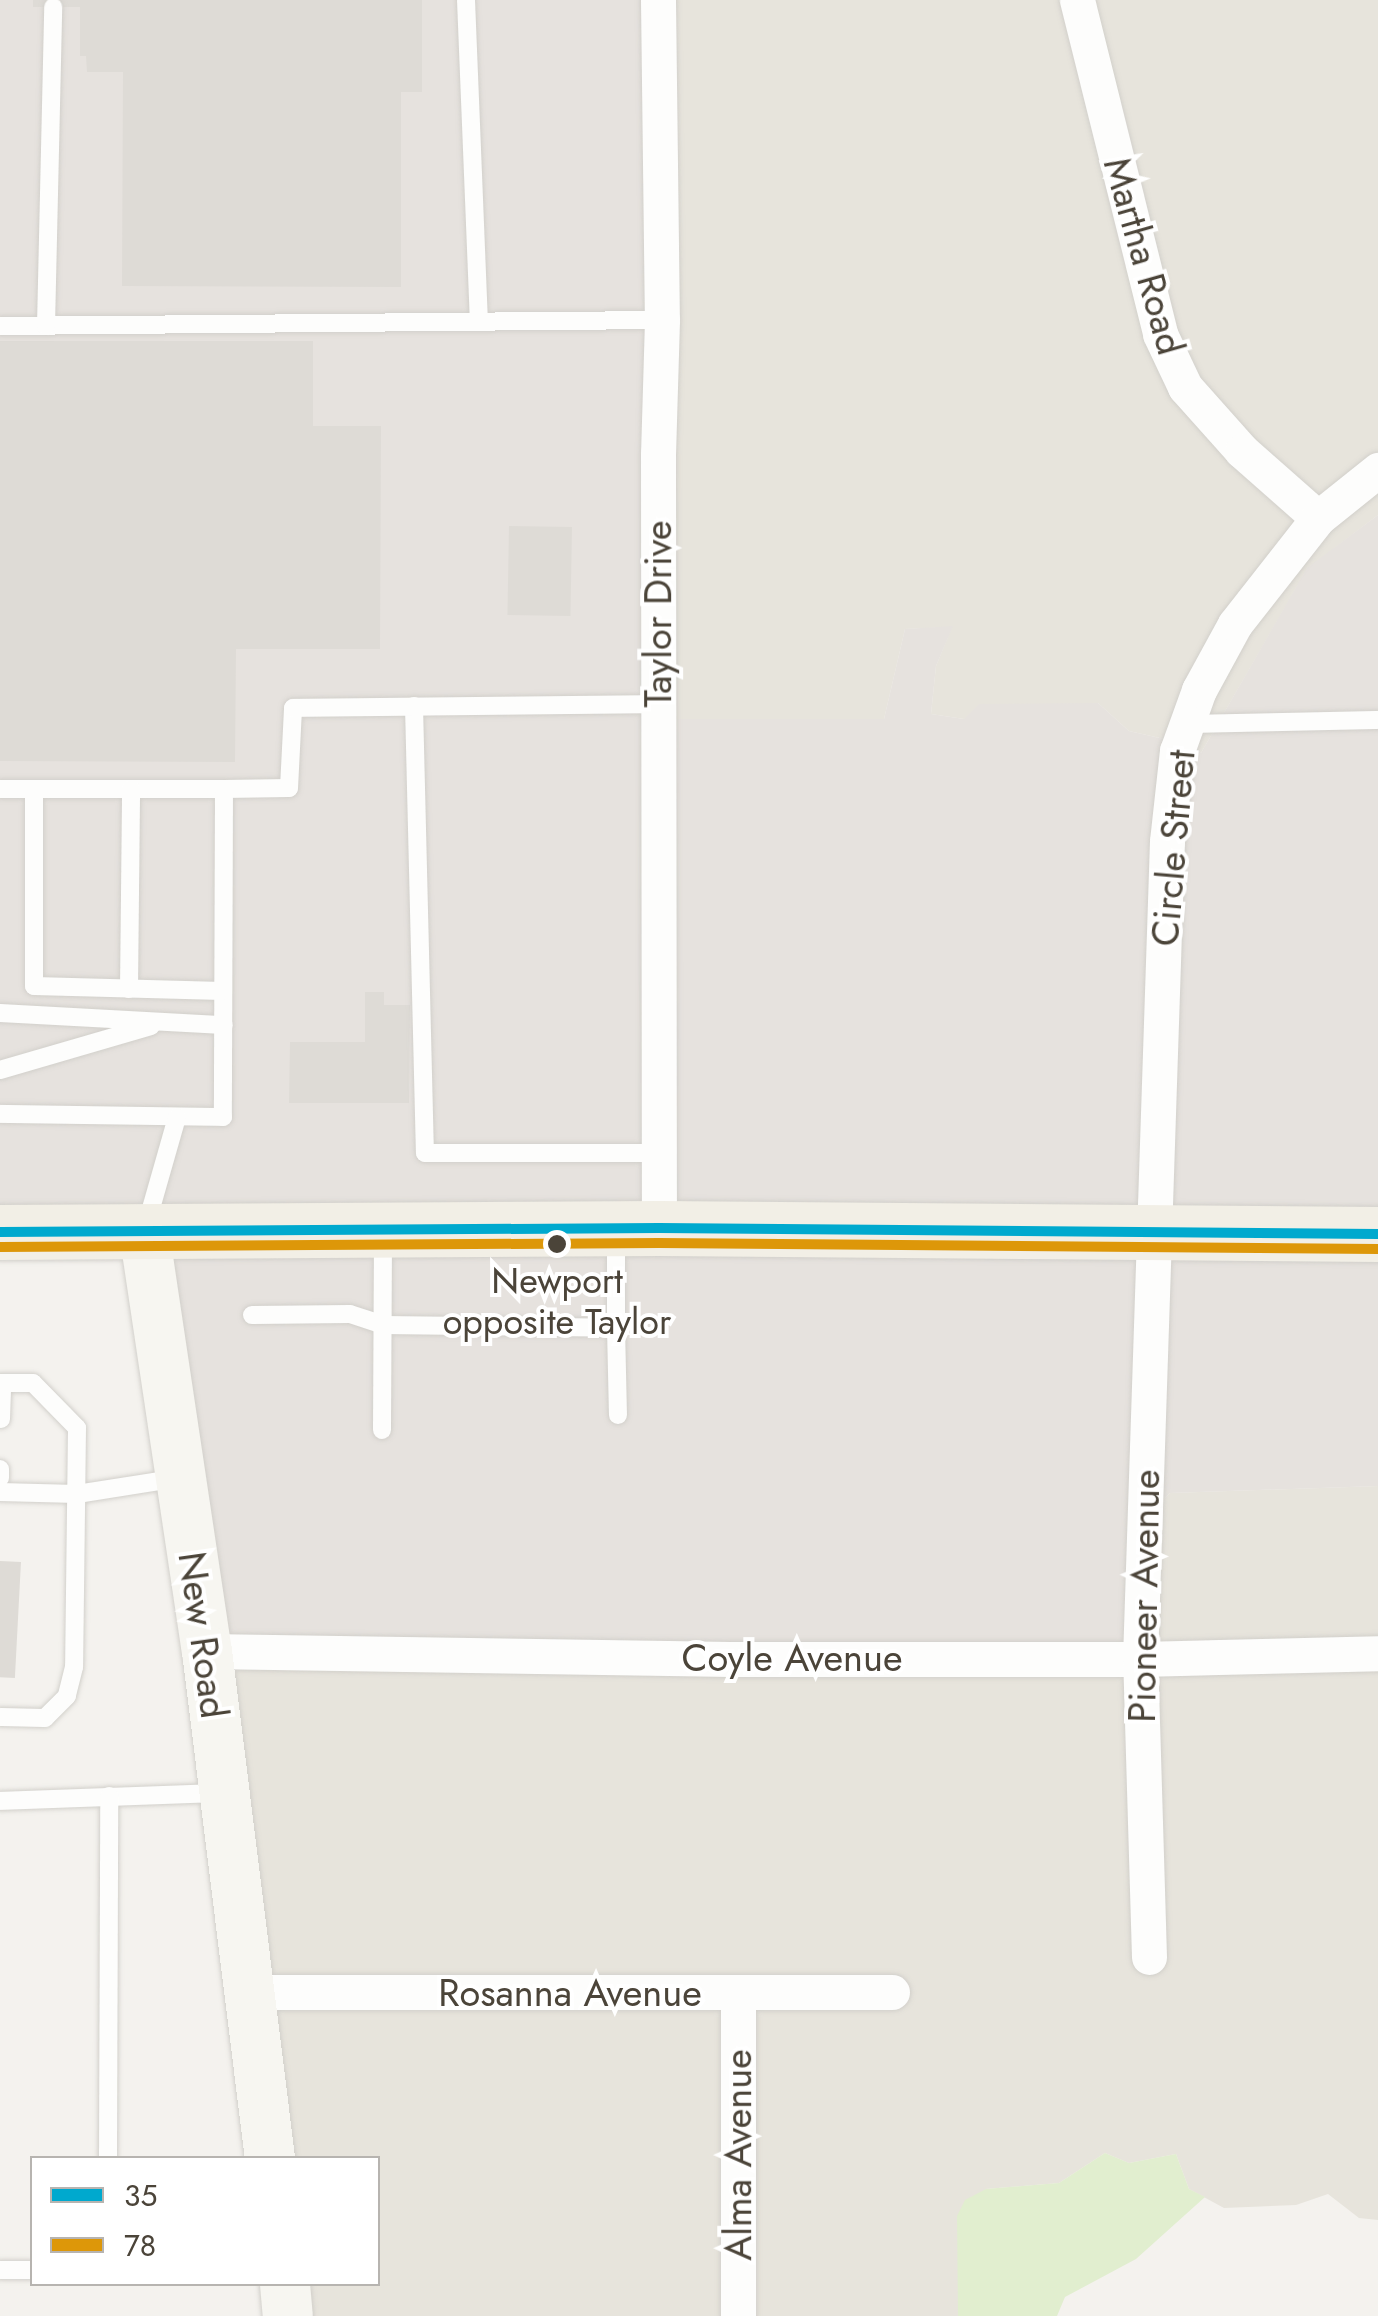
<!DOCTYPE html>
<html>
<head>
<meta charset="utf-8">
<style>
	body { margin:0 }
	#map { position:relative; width:1378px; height:2316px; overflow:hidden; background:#f4f2ee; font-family:Jost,sans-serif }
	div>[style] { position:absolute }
	.residential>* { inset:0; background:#e7e4dc }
	.industrial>* { inset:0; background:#e6e2de }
	.green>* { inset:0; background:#e1eecf }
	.building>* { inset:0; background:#dedbd6; transform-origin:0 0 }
	.roads { filter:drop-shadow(0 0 2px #d2d0cb) drop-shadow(0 0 2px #d2d0cb) }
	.lane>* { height:18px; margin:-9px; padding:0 9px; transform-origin:9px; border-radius:9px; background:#fdfdfc }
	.street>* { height:35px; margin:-17.5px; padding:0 17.5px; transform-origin:17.5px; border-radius:17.5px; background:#fdfdfc }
	.secondary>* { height:50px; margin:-25px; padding:0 25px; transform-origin:25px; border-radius:25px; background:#f7f6f1 }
	.primary>* { height:55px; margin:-27.5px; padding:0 27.5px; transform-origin:27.5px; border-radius:27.5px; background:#f2efe6 }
	.bus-1>* { height:10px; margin:-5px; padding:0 5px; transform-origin:5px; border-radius:5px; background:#00a9ce }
	.bus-2>* { height:10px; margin:-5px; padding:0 5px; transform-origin:5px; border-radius:5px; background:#dd9709 }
	.dots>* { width:28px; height:28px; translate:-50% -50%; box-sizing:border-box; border:5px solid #fff; border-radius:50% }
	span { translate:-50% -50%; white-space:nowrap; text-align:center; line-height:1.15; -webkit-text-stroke:8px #fff; paint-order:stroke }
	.bus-label { font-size:36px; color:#4b4439 }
	.street-label { font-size:38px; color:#4b4439 }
	.legend { position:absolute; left:30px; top:2156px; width:350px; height:130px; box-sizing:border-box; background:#fff; border:2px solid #b7b4b0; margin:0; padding:12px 18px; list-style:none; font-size:30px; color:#4b4439 }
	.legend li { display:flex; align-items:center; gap:20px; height:50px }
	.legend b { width:50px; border:2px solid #b7b4b0 }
</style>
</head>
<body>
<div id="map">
	<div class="residential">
		<i style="clip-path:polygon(671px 0,1378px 0,1378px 515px,1307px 569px,1201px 753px,1195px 746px,1129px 731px,1098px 703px,964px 719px,931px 714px,936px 666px,952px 627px,905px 629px,884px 719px,675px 719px)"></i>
		<i style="clip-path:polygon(1378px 1486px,1378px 2220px,1359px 2218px,1328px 2194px,1296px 2205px,1224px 2208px,1189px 2189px,1176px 2154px,1129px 2163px,1105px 2153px,1059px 2183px,986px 2189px,958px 2316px,290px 2316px,287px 2284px,378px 2284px,378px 2158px,279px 2158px,218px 1611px,1162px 1501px,1170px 1493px)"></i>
	</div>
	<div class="industrial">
		<i style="clip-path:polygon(0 0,671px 0,676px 719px,884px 719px,905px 629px,953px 626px,936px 666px,931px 714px,964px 719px,979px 704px,1098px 703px,1129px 731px,1195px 746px,1201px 753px,1307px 568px,1378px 515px,1378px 1486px,1170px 1493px,1162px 1501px,1156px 1644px,232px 1653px,160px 1238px,0 1232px)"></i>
	</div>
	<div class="green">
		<i style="clip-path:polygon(1105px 2153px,1129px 2163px,1176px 2154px,1189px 2189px,1205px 2197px,1136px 2259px,1065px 2297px,1057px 2316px,958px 2316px,957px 2216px,965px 2200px,986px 2189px,1059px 2183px)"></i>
	</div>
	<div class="building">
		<i style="clip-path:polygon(33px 0,422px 0,422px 92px,401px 92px,401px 287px,122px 286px,123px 72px,87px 72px,86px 56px,80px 56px,80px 7px,33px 7px)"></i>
		<i style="clip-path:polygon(0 341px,313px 341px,313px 426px,381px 426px,380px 649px,236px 649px,235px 762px,0 761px)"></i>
		<i style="left:509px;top:526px;width:63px;height:89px;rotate:1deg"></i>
		<i style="clip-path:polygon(365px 992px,384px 992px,384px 1005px,410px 1005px,409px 1103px,289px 1103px,290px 1042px,365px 1042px)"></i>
		<i style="left:0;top:1561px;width:21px;height:116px;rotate:3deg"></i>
	</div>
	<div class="roads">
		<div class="lane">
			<i style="left:466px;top:0;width:322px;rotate:87.7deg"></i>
			<i style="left:0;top:326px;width:662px;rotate:-0.52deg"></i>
			<i style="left:46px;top:326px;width:319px;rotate:-88.7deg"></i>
			<i style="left:414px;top:706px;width:447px;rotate:88.6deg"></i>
			<i style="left:425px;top:1153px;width:237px"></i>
			<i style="left:1187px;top:724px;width:191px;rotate:-1.2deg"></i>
			<i style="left:0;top:789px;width:224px"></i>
			<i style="left:224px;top:789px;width:328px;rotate:90.2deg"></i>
			<i style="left:223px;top:1117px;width:223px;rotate:-179.2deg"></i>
			<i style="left:34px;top:789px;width:197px;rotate:90deg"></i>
			<i style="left:34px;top:986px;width:189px;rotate:1.5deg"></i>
			<i style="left:224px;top:789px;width:65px;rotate:-0.9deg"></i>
			<i style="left:289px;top:788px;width:80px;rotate:-87.1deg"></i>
			<i style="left:293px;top:708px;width:365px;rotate:-0.6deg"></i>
			<i style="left:129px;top:989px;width:200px;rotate:-89.4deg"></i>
			<i style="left:0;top:1013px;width:224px;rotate:3.1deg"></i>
			<i style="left:0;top:1070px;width:157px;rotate:-16.2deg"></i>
			<i style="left:146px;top:1226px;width:113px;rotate:-74.1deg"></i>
			<i style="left:252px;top:1315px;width:98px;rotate:-0.6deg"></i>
			<i style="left:350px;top:1314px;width:35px;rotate:18deg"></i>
			<i style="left:383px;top:1325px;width:233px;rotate:0.7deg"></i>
			<i style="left:616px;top:1328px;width:93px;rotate:-90deg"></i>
			<i style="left:616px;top:1328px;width:87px;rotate:88.7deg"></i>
			<i style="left:0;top:1383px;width:33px"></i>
			<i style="left:33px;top:1383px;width:63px;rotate:45.6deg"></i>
			<i style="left:77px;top:1428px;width:239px;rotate:90.7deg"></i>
			<i style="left:74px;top:1667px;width:30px;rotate:104deg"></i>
			<i style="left:67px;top:1696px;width:31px;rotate:135deg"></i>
			<i style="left:45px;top:1718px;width:45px;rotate:-178.7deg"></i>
			<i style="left:1px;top:1419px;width:36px;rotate:-88deg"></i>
			<i style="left:382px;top:1430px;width:194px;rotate:-89.7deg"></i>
			<i style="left:0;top:1478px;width:9px;rotate:-90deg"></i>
			<i style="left:0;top:1492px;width:77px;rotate:1.5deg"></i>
			<i style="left:77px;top:1494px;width:102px;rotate:-9deg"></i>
			<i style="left:0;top:1801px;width:223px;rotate:-2.1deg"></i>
			<i style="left:108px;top:2158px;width:362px;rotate:-89.8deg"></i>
			<i style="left:0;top:2270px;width:32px"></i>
		</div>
		<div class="street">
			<i style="left:658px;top:0;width:320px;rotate:89.3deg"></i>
			<i style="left:662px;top:320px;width:134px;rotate:91.7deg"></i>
			<i style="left:658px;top:454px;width:774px;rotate:89.93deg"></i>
			<i style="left:1077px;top:0;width:344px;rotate:76deg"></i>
			<i style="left:1160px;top:334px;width:59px;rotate:64.7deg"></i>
			<i style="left:1185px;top:387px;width:86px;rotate:48.3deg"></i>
			<i style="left:1242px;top:451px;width:101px;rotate:41.4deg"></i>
			<i style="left:207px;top:1651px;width:523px;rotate:0.88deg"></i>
			<i style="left:730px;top:1659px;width:410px"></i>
			<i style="left:1140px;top:1659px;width:238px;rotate:-1.4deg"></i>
			<i style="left:1149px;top:1957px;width:298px;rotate:-91.7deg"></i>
			<i style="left:1140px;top:1659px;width:818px;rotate:-88.11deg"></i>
			<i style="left:1167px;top:841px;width:91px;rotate:-83.7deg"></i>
			<i style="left:1177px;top:751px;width:65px;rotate:-70.2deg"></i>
			<i style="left:1199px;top:690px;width:75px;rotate:-61.4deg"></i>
			<i style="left:1235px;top:624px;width:135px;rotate:-51.9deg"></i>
			<i style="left:1318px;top:518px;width:77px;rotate:-38.7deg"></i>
			<i style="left:248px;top:1992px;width:644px"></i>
			<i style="left:738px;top:2316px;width:321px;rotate:-90deg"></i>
		</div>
		<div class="secondary">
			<i style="left:144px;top:1231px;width:425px;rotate:81.5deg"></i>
			<i style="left:207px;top:1651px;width:511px;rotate:82.92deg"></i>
			<i style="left:285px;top:2284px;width:32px;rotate:85deg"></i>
		</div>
		<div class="primary">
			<i style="left:0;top:1232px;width:659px;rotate:-0.35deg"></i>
			<i style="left:659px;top:1228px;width:719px;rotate:0.48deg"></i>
		</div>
	</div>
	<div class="bus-1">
		<i style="left:0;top:1232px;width:659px;rotate:-0.35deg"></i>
		<i style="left:659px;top:1228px;width:719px;rotate:0.48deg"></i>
	</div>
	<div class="bus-2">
		<i style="left:0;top:1247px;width:659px;rotate:-0.35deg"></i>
		<i style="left:659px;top:1243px;width:719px;rotate:0.48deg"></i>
	</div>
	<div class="dots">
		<i style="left:557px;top:1244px;background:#4b4439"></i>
	</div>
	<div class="bus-label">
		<span style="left:557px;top:1301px">Newport<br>opposite Taylor</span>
	</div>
	<div class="street-label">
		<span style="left:1144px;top:256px;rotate:74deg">Martha Road</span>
		<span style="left:658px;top:614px;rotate:-90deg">Taylor Drive</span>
		<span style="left:1173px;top:848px;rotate:-85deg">Circle Street</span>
		<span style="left:1144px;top:1596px;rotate:-89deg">Pioneer Avenue</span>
		<span style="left:203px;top:1635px;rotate:82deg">New Road</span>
		<span style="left:792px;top:1658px">Coyle Avenue</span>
		<span style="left:570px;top:1993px">Rosanna Avenue</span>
		<span style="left:738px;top:2155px;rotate:-90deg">Alma Avenue</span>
	</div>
	<ul class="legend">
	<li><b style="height:12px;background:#00a9ce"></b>35</li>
	<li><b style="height:12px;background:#dd9709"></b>78</li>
	</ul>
</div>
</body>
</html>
